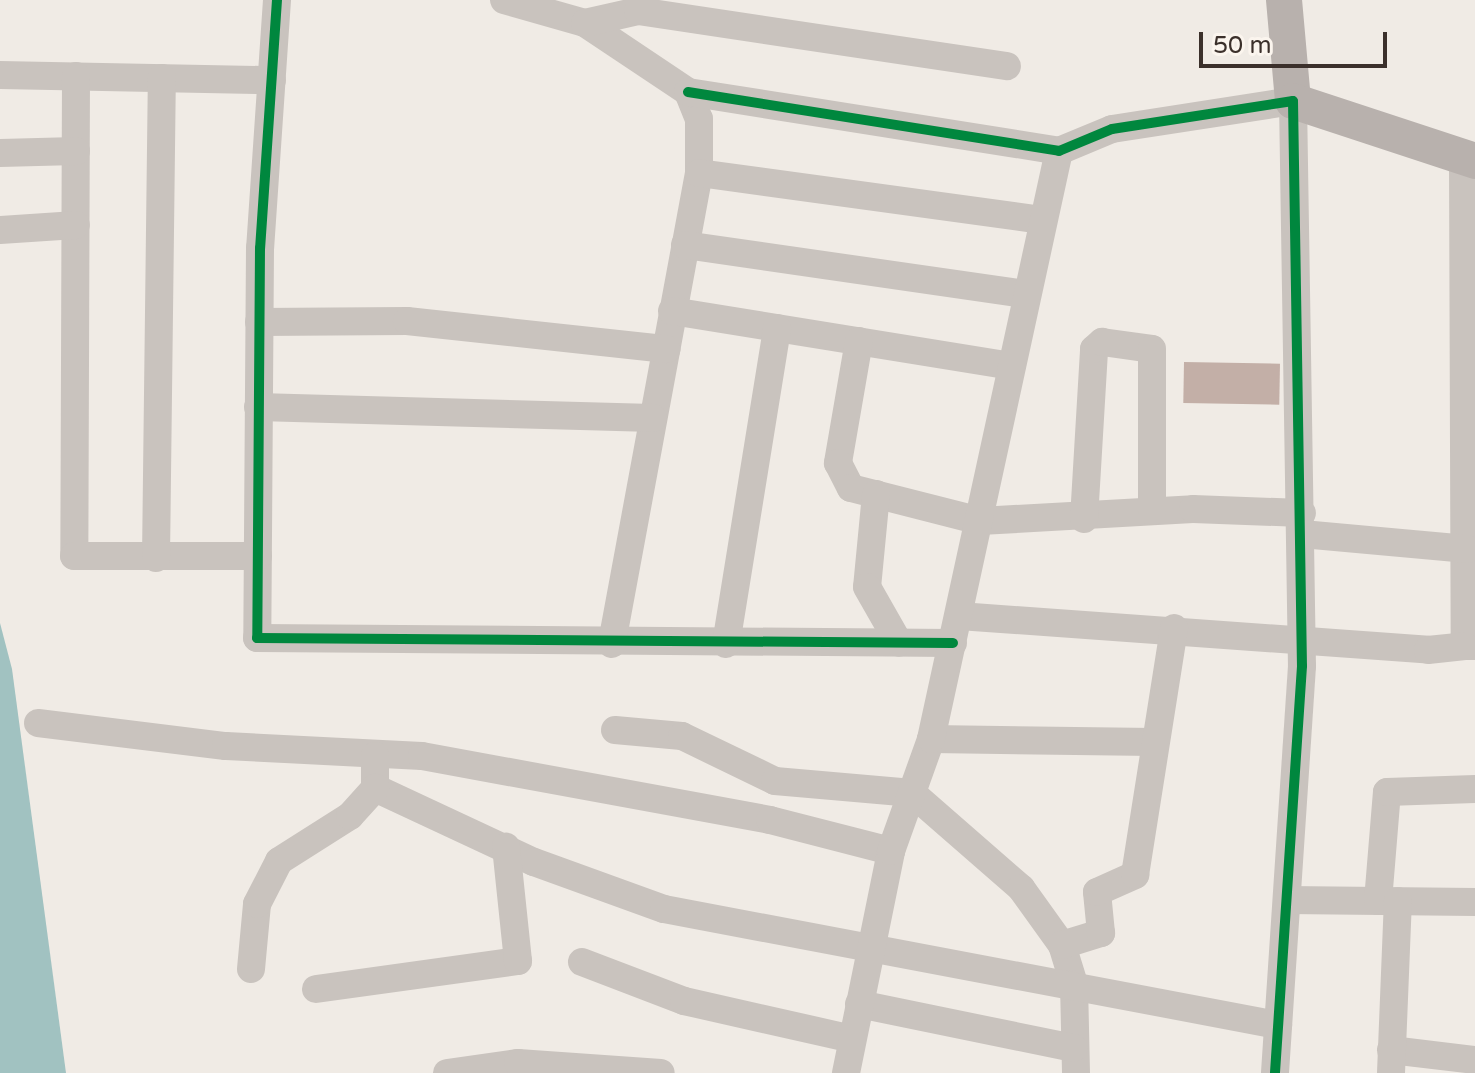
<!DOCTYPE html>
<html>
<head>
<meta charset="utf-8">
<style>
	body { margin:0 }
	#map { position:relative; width:1475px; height:1073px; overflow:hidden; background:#f0ebe5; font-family:"Varela Round",sans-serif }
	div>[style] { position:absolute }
	.water>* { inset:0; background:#a1c2c1 }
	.building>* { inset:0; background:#c3afa7; transform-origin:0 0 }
	.minor>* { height:28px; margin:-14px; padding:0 14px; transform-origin:14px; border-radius:14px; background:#c9c3be }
	.major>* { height:36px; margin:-18px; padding:0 18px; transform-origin:18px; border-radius:18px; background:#b8b1ad }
	.cycleway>* { height:10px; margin:-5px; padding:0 5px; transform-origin:5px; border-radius:5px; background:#00873e }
	span { translate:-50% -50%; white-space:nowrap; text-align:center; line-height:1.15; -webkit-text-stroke:7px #fbf5ee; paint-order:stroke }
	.scale { position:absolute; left:1199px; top:32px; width:188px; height:36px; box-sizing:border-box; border:4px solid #3b302b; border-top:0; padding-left:10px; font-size:24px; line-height:28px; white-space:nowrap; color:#3b302b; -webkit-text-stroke:6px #fbf5ee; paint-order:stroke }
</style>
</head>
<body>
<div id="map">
	<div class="water">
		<i style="clip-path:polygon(0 623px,12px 669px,66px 1073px,0 1073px)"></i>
	</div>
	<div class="building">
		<i style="left:1184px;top:362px;width:96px;height:41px;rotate:1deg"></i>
	</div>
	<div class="minor">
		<i style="left:277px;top:0;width:249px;rotate:93.9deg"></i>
		<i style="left:260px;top:248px;width:390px;rotate:90.4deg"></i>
		<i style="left:257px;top:638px;width:696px;rotate:0.41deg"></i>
		<i style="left:504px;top:0;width:84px;rotate:15.9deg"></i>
		<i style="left:585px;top:23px;width:124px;rotate:33.8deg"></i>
		<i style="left:688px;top:92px;width:29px;rotate:68deg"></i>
		<i style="left:699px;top:119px;width:54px;rotate:90deg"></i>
		<i style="left:699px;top:173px;width:479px;rotate:100.5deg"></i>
		<i style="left:585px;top:23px;width:54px;rotate:-12.8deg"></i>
		<i style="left:638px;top:11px;width:373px;rotate:8.5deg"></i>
		<i style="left:0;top:75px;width:272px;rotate:1.1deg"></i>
		<i style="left:76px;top:76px;width:480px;rotate:90.2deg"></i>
		<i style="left:74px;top:556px;width:184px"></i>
		<i style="left:688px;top:92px;width:376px;rotate:9deg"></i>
		<i style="left:1059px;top:151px;width:57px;rotate:-22.5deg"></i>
		<i style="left:1112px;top:129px;width:183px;rotate:-8.8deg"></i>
		<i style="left:1293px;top:101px;width:565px;rotate:89.09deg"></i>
		<i style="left:1302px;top:666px;width:408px;rotate:93.8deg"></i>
		<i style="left:0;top:153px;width:76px;rotate:-1.5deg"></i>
		<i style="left:1463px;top:159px;width:487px;rotate:89.8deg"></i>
		<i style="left:1465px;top:646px;width:10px"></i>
		<i style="left:699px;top:173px;width:347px;rotate:7.8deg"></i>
		<i style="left:0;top:230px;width:76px;rotate:-3.8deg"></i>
		<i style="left:685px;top:245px;width:345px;rotate:8.2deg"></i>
		<i style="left:672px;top:311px;width:344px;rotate:9.2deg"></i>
		<i style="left:259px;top:322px;width:148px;rotate:-0.4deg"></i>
		<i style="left:407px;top:321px;width:261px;rotate:6.2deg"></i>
		<i style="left:859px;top:341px;width:124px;rotate:99.8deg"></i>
		<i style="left:838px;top:463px;width:28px;rotate:63deg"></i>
		<i style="left:851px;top:488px;width:133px;rotate:14.3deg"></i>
		<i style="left:980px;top:521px;width:213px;rotate:-3.2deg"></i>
		<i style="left:1193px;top:509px;width:109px;rotate:2.1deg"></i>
		<i style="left:258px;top:407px;width:395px;rotate:1.6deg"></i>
		<i style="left:876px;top:494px;width:93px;rotate:95.5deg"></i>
		<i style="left:867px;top:587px;width:64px;rotate:60.3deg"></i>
		<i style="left:1084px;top:519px;width:170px;rotate:-86.6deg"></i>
		<i style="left:1094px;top:349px;width:11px;rotate:-41deg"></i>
		<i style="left:1102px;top:342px;width:50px;rotate:8deg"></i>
		<i style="left:1152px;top:349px;width:162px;rotate:90deg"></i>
		<i style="left:1302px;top:534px;width:166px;rotate:5.2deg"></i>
		<i style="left:156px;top:558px;width:480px;rotate:-89.3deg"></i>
		<i style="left:959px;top:616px;width:470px;rotate:4.1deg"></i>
		<i style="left:1428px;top:650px;width:37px;rotate:-6deg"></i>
		<i style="left:726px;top:644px;width:320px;rotate:-80.8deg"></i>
		<i style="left:38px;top:723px;width:189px;rotate:7deg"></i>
		<i style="left:226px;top:746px;width:196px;rotate:2.9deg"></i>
		<i style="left:422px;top:756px;width:354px;rotate:10.4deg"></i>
		<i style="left:770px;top:820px;width:125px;rotate:14.4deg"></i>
		<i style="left:615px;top:730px;width:67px;rotate:5.1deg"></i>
		<i style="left:682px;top:736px;width:103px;rotate:25.8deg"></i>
		<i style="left:775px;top:781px;width:138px;rotate:5deg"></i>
		<i style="left:912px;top:793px;width:145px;rotate:41.1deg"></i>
		<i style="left:1021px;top:888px;width:70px;rotate:54.3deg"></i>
		<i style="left:1062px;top:945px;width:41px;rotate:72.9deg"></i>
		<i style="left:1074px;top:984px;width:89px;rotate:88.7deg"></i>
		<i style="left:931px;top:739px;width:223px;rotate:0.8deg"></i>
		<i style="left:375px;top:756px;width:32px;rotate:90deg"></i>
		<i style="left:375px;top:788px;width:175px;rotate:25deg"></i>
		<i style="left:534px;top:862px;width:138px;rotate:19.9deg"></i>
		<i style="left:664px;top:909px;width:625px;rotate:10.7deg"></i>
		<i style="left:1287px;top:900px;width:188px;rotate:0.6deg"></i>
		<i style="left:1378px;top:901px;width:109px;rotate:-85.3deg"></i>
		<i style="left:1387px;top:792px;width:88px;rotate:-2deg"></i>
		<i style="left:1062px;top:945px;width:41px;rotate:-17.1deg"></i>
		<i style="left:1101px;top:933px;width:41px;rotate:-95.6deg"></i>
		<i style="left:1097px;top:892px;width:42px;rotate:-24.1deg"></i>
		<i style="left:1135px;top:875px;width:250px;rotate:-81deg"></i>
		<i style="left:582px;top:962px;width:109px;rotate:20.9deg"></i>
		<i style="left:684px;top:1001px;width:172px;rotate:12.7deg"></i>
		<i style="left:251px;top:969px;width:65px;rotate:-84.7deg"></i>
		<i style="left:257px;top:904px;width:48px;rotate:-62.9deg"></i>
		<i style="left:279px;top:861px;width:84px;rotate:-32.4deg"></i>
		<i style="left:350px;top:816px;width:38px;rotate:-48deg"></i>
		<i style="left:316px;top:989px;width:204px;rotate:-7.9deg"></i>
		<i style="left:518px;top:961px;width:115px;rotate:-96deg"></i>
		<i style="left:859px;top:1004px;width:219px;rotate:11.6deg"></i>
		<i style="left:1391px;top:1050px;width:85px;rotate:6.8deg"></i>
		<i style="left:447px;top:1073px;width:72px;rotate:-8deg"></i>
		<i style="left:518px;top:1063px;width:143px;rotate:4deg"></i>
		<i style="left:846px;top:1073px;width:227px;rotate:-78.5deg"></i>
		<i style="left:891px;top:851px;width:119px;rotate:-70.3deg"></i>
		<i style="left:931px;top:739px;width:602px;rotate:-77.72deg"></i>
		<i style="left:1391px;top:1073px;width:172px;rotate:-87.7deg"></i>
	</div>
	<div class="major">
		<i style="left:1284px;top:0;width:101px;rotate:84.9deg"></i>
		<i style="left:1293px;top:101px;width:192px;rotate:18.2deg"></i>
	</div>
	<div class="cycleway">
		<i style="left:277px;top:0;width:249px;rotate:93.9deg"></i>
		<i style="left:260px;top:248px;width:390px;rotate:90.4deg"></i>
		<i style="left:257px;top:638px;width:696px;rotate:0.41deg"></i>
		<i style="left:688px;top:92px;width:376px;rotate:9deg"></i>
		<i style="left:1059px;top:151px;width:57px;rotate:-22.5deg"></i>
		<i style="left:1112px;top:129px;width:183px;rotate:-8.8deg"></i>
		<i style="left:1293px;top:101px;width:565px;rotate:89.09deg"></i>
		<i style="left:1302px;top:666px;width:408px;rotate:93.8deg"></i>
	</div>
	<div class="scale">50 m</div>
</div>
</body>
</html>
